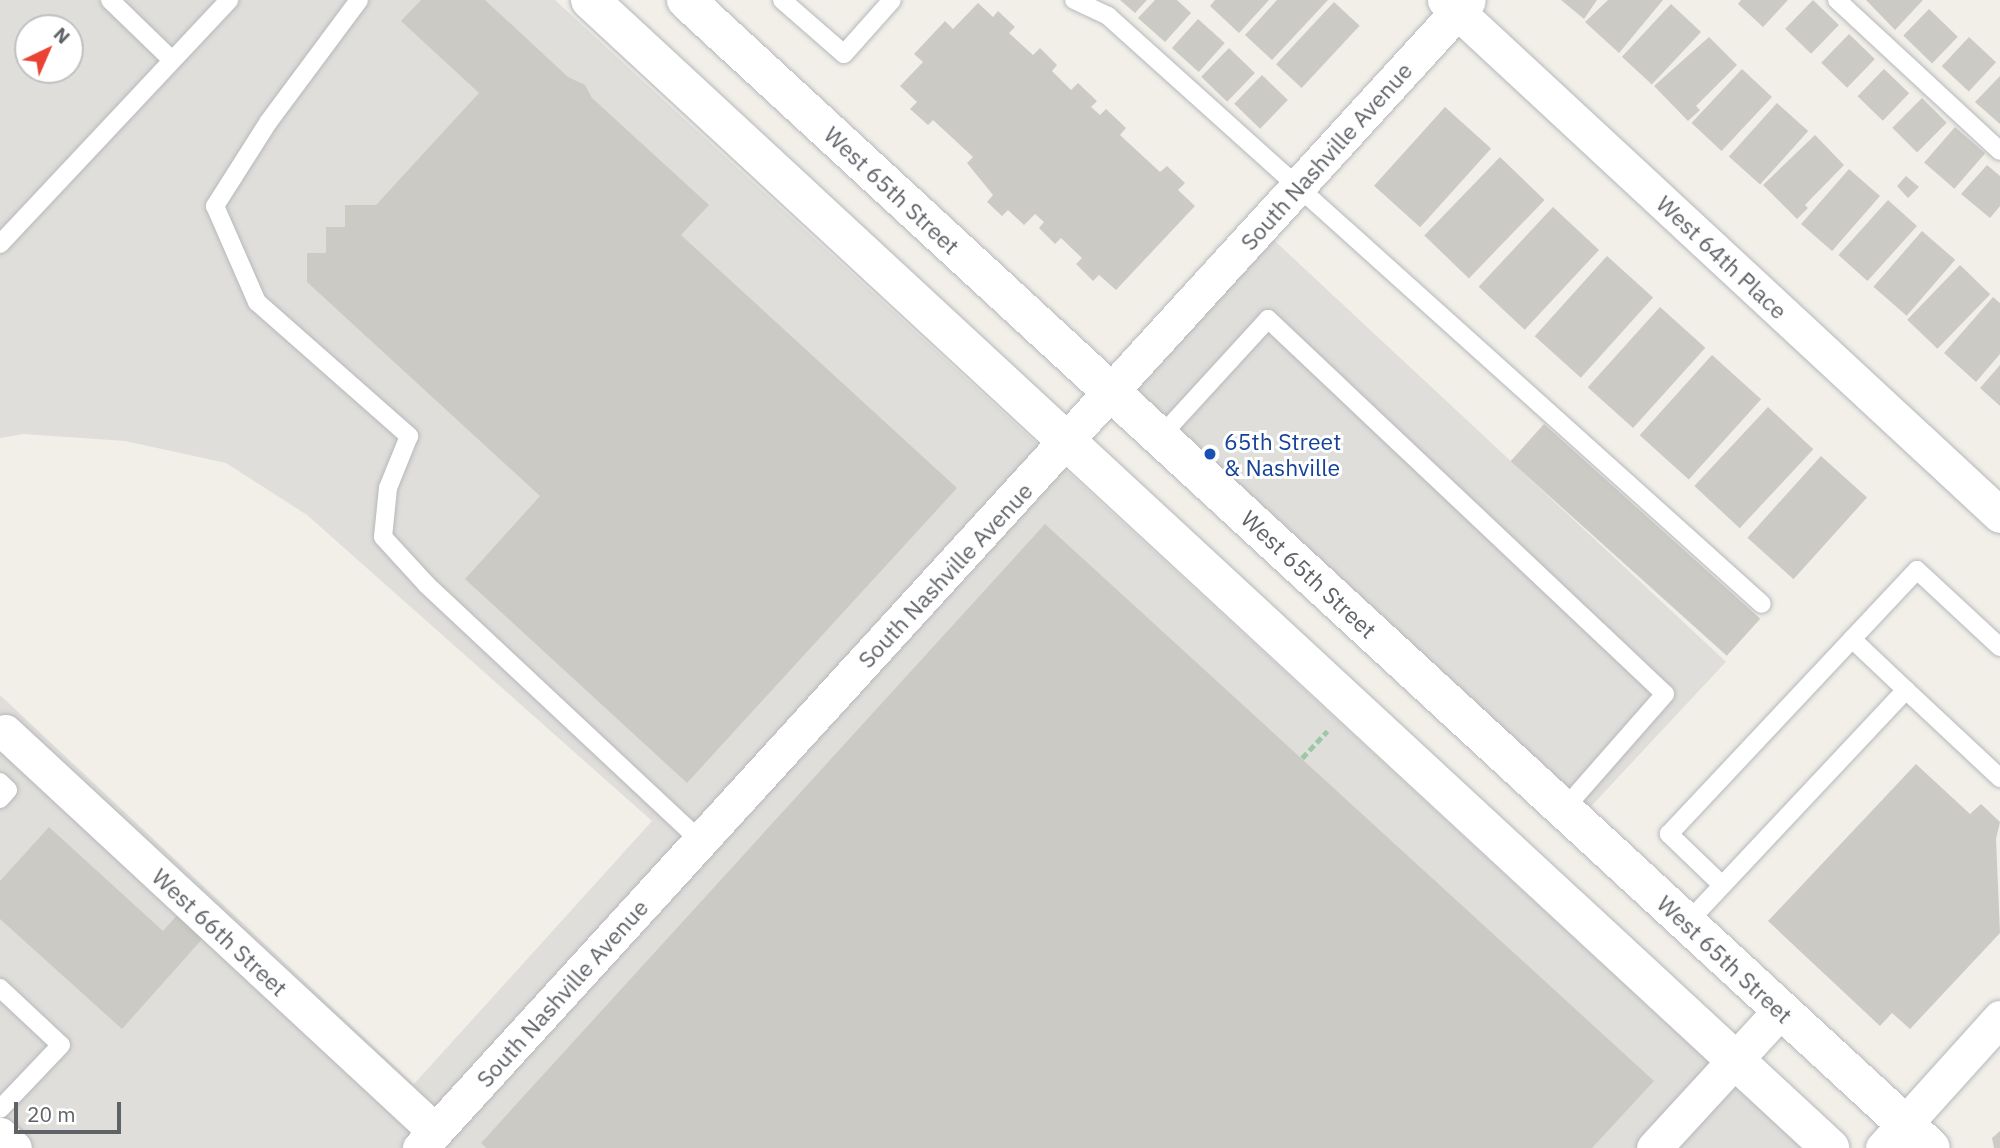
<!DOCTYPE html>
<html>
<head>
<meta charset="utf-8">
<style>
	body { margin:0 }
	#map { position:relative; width:2000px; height:1148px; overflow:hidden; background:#f1efe8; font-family:"IBM Plex Sans",sans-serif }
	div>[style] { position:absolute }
	.industrial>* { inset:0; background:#e0deda; transform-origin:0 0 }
	.building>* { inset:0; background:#cccac5; transform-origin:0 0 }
	.path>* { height:4.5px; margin-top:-2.25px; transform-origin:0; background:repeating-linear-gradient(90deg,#9cc7a9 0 7px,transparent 0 10.5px) }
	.roads { filter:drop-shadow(0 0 2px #b5b8bc) drop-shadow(0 0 2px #b5b8bc) }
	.lane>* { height:18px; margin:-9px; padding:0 9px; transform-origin:9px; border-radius:9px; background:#fff }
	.street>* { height:35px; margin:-17.5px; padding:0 17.5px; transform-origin:17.5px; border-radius:17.5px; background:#fff }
	.secondary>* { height:38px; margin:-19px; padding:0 19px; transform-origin:19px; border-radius:19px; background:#fff }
	.dots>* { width:19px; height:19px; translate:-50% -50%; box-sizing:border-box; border:4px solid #fff; border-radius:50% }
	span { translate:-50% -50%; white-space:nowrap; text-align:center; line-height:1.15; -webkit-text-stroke:6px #fff; paint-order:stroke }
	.street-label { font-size:23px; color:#5f6368 }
	.transit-label { font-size:23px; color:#164399 }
	.left { translate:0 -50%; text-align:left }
	.north { position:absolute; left:14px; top:14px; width:70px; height:70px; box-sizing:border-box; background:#fff; border:2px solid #bfc1c3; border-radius:50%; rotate:44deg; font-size:19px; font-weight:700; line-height:28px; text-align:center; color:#5f6368 }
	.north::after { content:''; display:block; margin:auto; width:24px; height:32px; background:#ea4335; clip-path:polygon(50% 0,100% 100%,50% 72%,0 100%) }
	.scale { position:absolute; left:14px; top:1102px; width:107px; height:32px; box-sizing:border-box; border:4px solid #5f6368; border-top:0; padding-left:9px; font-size:21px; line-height:24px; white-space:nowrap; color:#5f6368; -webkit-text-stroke:5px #fff; paint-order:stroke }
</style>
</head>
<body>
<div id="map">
	<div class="industrial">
		<i style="clip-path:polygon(evenodd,0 0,555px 0,1802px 1148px,0 1148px,0 695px,414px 1084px,652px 821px,307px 515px,226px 463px,125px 441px,24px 434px,0 438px,0 0,28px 28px,70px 28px,70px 70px,28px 70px,28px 28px)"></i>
		<i style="left:1263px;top:230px;width:633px;height:213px;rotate:43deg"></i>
	</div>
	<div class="building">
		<i style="clip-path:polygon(421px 0,485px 0,568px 77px,585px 85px,592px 98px,709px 205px,681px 235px,957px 488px,687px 783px,465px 579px,540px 496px,307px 282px,307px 253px,326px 253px,326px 227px,345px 227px,345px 205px,376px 205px,479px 93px,401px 21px)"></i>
		<i style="clip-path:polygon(1120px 0,1147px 0,1135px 13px)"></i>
		<i style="clip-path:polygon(1155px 0,1177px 0,1191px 13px,1165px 42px,1138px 18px)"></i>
		<i style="clip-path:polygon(1215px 0,1269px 0,1239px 33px,1210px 6px)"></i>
		<i style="clip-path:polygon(1277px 0,1328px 0,1272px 60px,1245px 35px)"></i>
		<i style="clip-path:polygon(1561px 0,1597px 0,1584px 19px)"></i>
		<i style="clip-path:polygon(1608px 0,1663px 0,1619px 53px,1585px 22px)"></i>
		<i style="clip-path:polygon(1741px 0,1788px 0,1763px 27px,1738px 4px)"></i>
		<i style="left:1813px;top:0;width:36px;height:40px;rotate:44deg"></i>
		<i style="clip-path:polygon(1866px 0,1923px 0,1895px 30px)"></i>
		<i style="left:1334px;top:2px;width:35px;height:85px;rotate:43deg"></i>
		<i style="clip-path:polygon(978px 3px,993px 17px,998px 11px,1015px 27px,1009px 33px,1033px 55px,1040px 48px,1057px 65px,1052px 71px,1071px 90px,1078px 83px,1097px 101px,1091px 107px,1100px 115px,1106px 109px,1126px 128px,1120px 135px,1160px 172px,1167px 166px,1185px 183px,1178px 190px,1195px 206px,1116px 290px,1099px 275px,1093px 281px,1076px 264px,1082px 258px,1061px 238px,1055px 244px,1039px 228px,1044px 222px,1035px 214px,1024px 225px,1008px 210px,1002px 216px,987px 202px,993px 195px,967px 163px,973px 157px,933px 120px,928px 125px,910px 109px,917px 102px,900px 86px,923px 62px,914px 54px,945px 21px,953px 29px)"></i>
		<i style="left:1671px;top:4px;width:41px;height:72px;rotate:43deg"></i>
		<i style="left:1929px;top:9px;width:40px;height:37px;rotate:44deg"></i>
		<i style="left:1198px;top:19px;width:36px;height:39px;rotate:42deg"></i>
		<i style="left:1849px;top:34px;width:36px;height:40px;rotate:44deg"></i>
		<i style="clip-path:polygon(1709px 37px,1737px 65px,1696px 106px,1700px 110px,1688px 121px,1654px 86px)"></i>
		<i style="left:1969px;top:37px;width:37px;height:40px;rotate:43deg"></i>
		<i style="left:1229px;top:48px;width:36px;height:40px;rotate:44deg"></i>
		<i style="left:1742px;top:69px;width:41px;height:74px;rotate:43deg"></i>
		<i style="left:1884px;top:69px;width:35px;height:38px;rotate:44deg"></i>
		<i style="left:1262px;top:75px;width:36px;height:40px;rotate:44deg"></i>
		<i style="clip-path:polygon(2000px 76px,2000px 124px,1975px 102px)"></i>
		<i style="left:1922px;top:98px;width:35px;height:42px;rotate:45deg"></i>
		<i style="left:1777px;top:103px;width:42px;height:72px;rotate:42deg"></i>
		<i style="left:1445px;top:107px;width:62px;height:106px;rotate:42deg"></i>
		<i style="left:1955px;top:127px;width:40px;height:47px;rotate:41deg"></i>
		<i style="clip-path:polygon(1815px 135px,1844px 165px,1805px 205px,1808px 208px,1797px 219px,1763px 185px)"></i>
		<i style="left:1500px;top:157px;width:62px;height:109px;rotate:44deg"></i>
		<i style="clip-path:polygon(1987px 165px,2000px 176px,2000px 206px,1990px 218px,1961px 194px)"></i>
		<i style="left:1849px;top:169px;width:41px;height:73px;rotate:41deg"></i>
		<i style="clip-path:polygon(1906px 176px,1919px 187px,1908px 198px,1897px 186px)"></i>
		<i style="left:1888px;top:200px;width:39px;height:74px;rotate:42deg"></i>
		<i style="left:1553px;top:207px;width:63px;height:109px;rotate:43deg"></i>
		<i style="left:1922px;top:231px;width:44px;height:74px;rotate:41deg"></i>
		<i style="left:1607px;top:256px;width:62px;height:108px;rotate:42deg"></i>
		<i style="left:1960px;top:265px;width:42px;height:76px;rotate:44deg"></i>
		<i style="clip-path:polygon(1993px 297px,2000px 303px,2000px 354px,1976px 382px,1944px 353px)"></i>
		<i style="left:1660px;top:307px;width:61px;height:108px;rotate:42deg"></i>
		<i style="left:1712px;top:355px;width:66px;height:108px;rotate:42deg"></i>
		<i style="clip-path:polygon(2000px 365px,2000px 406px,1980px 388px)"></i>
		<i style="left:1768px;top:407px;width:62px;height:108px;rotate:43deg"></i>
		<i style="left:1544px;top:424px;width:291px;height:50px;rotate:42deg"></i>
		<i style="left:1821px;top:456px;width:62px;height:110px;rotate:42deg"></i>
		<i style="clip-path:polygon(1045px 524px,1654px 1081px,1592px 1148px,486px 1148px,481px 1143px)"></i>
		<i style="clip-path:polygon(1916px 764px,1970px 814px,1981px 804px,2000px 822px,1996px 839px,2000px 933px,1910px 1029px,1892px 1013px,1880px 1026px,1768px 921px)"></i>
		<i style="clip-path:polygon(49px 827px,163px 931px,178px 914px,204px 937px,122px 1029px,0 919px,0 881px)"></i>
		<i style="clip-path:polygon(2000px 1131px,2000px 1148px,1994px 1148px,1992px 1138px)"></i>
	</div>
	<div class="path">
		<i style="left:1302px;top:758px;width:37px;rotate:-47deg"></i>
	</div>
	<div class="roads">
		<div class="lane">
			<i style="left:110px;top:0;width:86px;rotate:44.1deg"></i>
			<i style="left:359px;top:0;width:151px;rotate:126.6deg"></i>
			<i style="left:269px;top:121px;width:101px;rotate:122.4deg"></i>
			<i style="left:215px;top:206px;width:105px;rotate:66.4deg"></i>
			<i style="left:257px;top:302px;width:203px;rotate:41.4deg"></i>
			<i style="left:409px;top:436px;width:56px;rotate:112deg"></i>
			<i style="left:388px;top:488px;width:49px;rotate:95.8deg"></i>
			<i style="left:383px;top:537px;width:65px;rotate:47.5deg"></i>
			<i style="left:427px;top:585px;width:375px;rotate:43.1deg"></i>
			<i style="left:782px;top:0;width:82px;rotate:41.1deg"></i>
			<i style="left:844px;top:54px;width:72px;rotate:-48.4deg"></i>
			<i style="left:1074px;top:0;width:38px;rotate:25deg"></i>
			<i style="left:1108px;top:16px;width:879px;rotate:41.96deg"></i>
			<i style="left:1837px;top:0;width:222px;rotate:42.8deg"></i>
			<i style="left:0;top:244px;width:335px;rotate:-46.8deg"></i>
			<i style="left:1160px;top:437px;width:160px;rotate:-47.5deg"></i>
			<i style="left:1268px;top:319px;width:546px;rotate:43.37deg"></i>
			<i style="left:1665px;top:694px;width:153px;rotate:131.3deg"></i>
			<i style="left:1852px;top:639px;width:74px;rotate:43.4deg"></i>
			<i style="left:0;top:782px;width:11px;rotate:45deg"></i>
			<i style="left:8px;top:790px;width:12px;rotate:132deg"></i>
			<i style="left:1722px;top:885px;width:74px;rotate:-136.1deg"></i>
			<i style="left:1669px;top:834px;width:362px;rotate:-46.8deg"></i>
			<i style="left:1917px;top:570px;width:113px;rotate:42.9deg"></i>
			<i style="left:1687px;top:923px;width:320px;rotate:-46.8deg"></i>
			<i style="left:1906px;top:690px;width:129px;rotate:43.1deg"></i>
			<i style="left:0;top:988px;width:83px;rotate:43.1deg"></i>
			<i style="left:61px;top:1045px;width:88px;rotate:133.6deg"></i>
		</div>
		<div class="street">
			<i style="left:1445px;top:0;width:757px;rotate:42.86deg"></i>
			<i style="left:5px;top:732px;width:587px;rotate:42.86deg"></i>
			<i style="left:0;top:1135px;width:19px;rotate:43deg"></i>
			<i style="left:420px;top:1148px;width:1554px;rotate:-47.61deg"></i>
			<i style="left:1654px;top:1148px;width:188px;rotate:-47.4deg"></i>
			<i style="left:1883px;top:1148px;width:175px;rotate:-48deg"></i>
		</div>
		<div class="secondary">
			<i style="left:590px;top:0;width:1690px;rotate:42.79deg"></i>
			<i style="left:686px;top:0;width:1693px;rotate:42.68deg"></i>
		</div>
	</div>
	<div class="dots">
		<i style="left:1210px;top:454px;background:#1a4fb4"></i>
	</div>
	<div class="street-label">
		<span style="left:1326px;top:156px;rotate:-48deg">South Nashville Avenue</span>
		<span style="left:892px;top:190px;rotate:43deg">West 65th Street</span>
		<span style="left:1722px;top:257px;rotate:43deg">West 64th Place</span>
		<span style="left:1309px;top:574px;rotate:43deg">West 65th Street</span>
		<span style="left:945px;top:575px;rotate:-47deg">South Nashville Avenue</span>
		<span style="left:220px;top:932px;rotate:43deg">West 66th Street</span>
		<span style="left:1725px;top:959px;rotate:43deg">West 65th Street</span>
		<span style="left:562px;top:993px;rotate:-48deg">South Nashville Avenue</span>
	</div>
	<div class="transit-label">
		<span class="left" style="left:1224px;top:454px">65th Street<br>&amp; Nashville</span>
	</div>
	<div class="north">N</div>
	<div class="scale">20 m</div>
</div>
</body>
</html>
